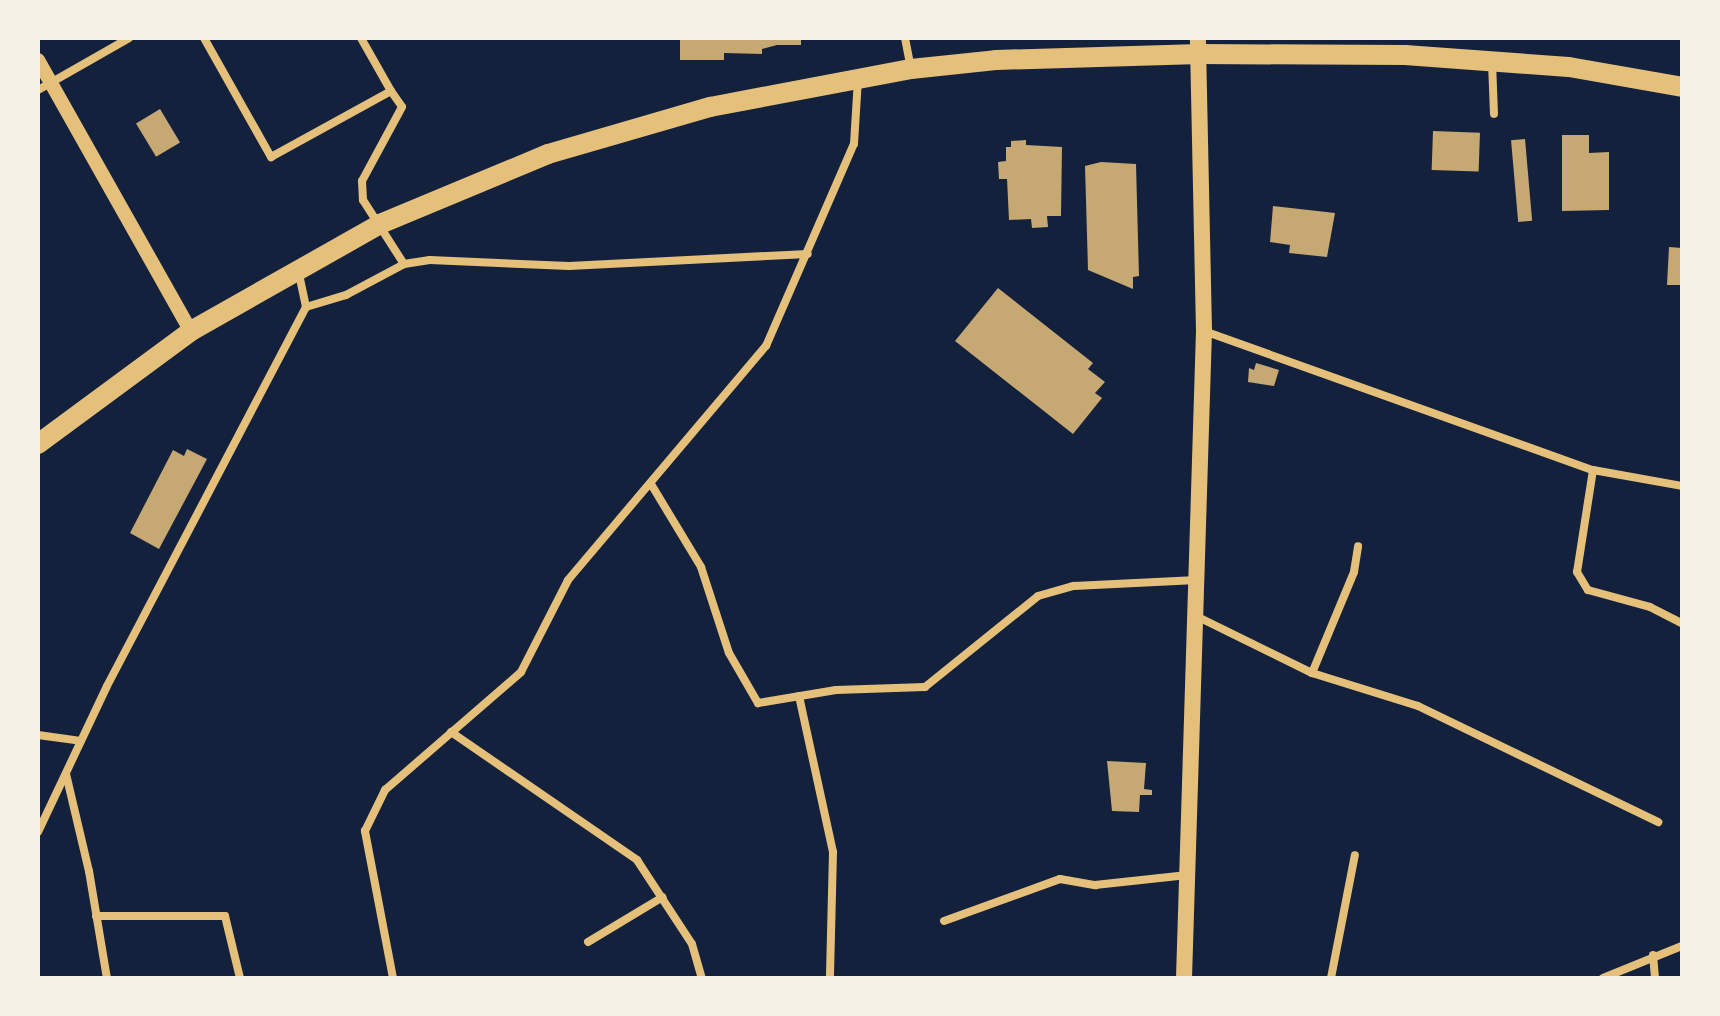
<!DOCTYPE html>
<html>
<head>
<meta charset="utf-8">
<style>
	body { margin:0 }
	#map { position:relative; width:1720px; height:1016px; overflow:hidden; background:#14213d; font-family:Signika,sans-serif }
	div>[style] { position:absolute }
	.building>* { inset:0; background:#c6a872; transform-origin:0 0 }
	.minor>* { height:8px; margin:-4px; padding:0 4px; transform-origin:4px; border-radius:4px; background:#e5c07b }
	.tertiary>* { height:14px; margin:-7px; padding:0 7px; transform-origin:7px; border-radius:7px; background:#e5c07b }
	.secondary>* { height:16px; margin:-8px; padding:0 8px; transform-origin:8px; border-radius:8px; background:#e5c07b }
	.primary>* { height:20px; margin:-10px; padding:0 10px; transform-origin:10px; border-radius:10px; background:#e5c07b }
	span { translate:-50% -50%; white-space:nowrap; text-align:center; line-height:1.15; -webkit-text-stroke:6px #f6f1e7; paint-order:stroke }
	.frame { position:absolute; inset:0; border:40px solid #f6f1e7; pointer-events:none }
</style>
</head>
<body>
<div id="map">
	<div class="building">
		<i style="clip-path:polygon(680px 38px,801px 38px,801px 45px,777px 45px,762px 49px,762px 54px,724px 53px,724px 60px,680px 60px)"></i>
		<i style="left:160px;top:109px;width:39px;height:28px;rotate:59deg"></i>
		<i style="left:1433px;top:131px;width:47px;height:39px;rotate:2deg"></i>
		<i style="clip-path:polygon(1562px 135px,1589px 135px,1589px 153px,1609px 152px,1609px 210px,1562px 211px)"></i>
		<i style="left:1525px;top:139px;width:82px;height:14px;rotate:85deg"></i>
		<i style="clip-path:polygon(1026px 140px,1026px 145px,1062px 147px,1061px 216px,1047px 216px,1048px 227px,1032px 228px,1031px 219px,1009px 220px,1007px 179px,999px 179px,998px 162px,1006px 161px,1006px 147px,1011px 147px,1011px 141px)"></i>
		<i style="clip-path:polygon(1101px 162px,1136px 164px,1139px 276px,1133px 277px,1133px 289px,1088px 270px,1085px 166px)"></i>
		<i style="clip-path:polygon(1273px 206px,1335px 213px,1327px 257px,1289px 253px,1290px 245px,1270px 242px)"></i>
		<i style="clip-path:polygon(1669px 247px,1682px 248px,1682px 285px,1667px 285px)"></i>
		<i style="clip-path:polygon(998px 288px,1093px 363px,1088px 369px,1105px 382px,1095px 393px,1102px 398px,1073px 434px,955px 341px)"></i>
		<i style="clip-path:polygon(1256px 363px,1279px 370px,1274px 386px,1248px 382px,1249px 368px,1254px 370px)"></i>
		<i style="clip-path:polygon(187px 449px,207px 459px,159px 549px,130px 533px,173px 450px,184px 456px)"></i>
		<i style="clip-path:polygon(1107px 761px,1146px 763px,1144px 789px,1152px 790px,1152px 795px,1140px 795px,1139px 812px,1112px 811px)"></i>
	</div>
	<div class="minor">
		<i style="left:204px;top:38px;width:137px;rotate:60.6deg"></i>
		<i style="left:271px;top:157px;width:137px;rotate:-28.8deg"></i>
		<i style="left:391px;top:91px;width:61px;rotate:-119.5deg"></i>
		<i style="left:905px;top:38px;width:32px;rotate:79deg"></i>
		<i style="left:1492px;top:62px;width:52px;rotate:87.8deg"></i>
		<i style="left:38px;top:90px;width:105px;rotate:-29.7deg"></i>
		<i style="left:391px;top:91px;width:19px;rotate:55deg"></i>
		<i style="left:402px;top:107px;width:84px;rotate:118.4deg"></i>
		<i style="left:362px;top:181px;width:19px;rotate:87deg"></i>
		<i style="left:363px;top:200px;width:76px;rotate:57.4deg"></i>
		<i style="left:306px;top:307px;width:42px;rotate:-16.7deg"></i>
		<i style="left:346px;top:295px;width:66px;rotate:-28.1deg"></i>
		<i style="left:404px;top:264px;width:26px;rotate:-9deg"></i>
		<i style="left:430px;top:260px;width:139px;rotate:2.5deg"></i>
		<i style="left:569px;top:266px;width:239px;rotate:-2.9deg"></i>
		<i style="left:1204px;top:331px;width:413px;rotate:19.7deg"></i>
		<i style="left:1593px;top:470px;width:90px;rotate:10.2deg"></i>
		<i style="left:1593px;top:470px;width:103px;rotate:98.9deg"></i>
		<i style="left:1577px;top:572px;width:21px;rotate:59deg"></i>
		<i style="left:1588px;top:590px;width:64px;rotate:15.3deg"></i>
		<i style="left:1650px;top:607px;width:36px;rotate:27deg"></i>
		<i style="left:651px;top:484px;width:97px;rotate:58.9deg"></i>
		<i style="left:701px;top:567px;width:90px;rotate:72deg"></i>
		<i style="left:729px;top:653px;width:58px;rotate:59.9deg"></i>
		<i style="left:758px;top:703px;width:79px;rotate:-9.5deg"></i>
		<i style="left:836px;top:690px;width:89px;rotate:-1.9deg"></i>
		<i style="left:925px;top:687px;width:145px;rotate:-38.8deg"></i>
		<i style="left:1038px;top:596px;width:37px;rotate:-16deg"></i>
		<i style="left:1074px;top:586px;width:123px;rotate:-2.8deg"></i>
		<i style="left:1196px;top:616px;width:129px;rotate:26.2deg"></i>
		<i style="left:1312px;top:673px;width:111px;rotate:17.3deg"></i>
		<i style="left:1418px;top:706px;width:267px;rotate:25.8deg"></i>
		<i style="left:1312px;top:673px;width:109px;rotate:-67.4deg"></i>
		<i style="left:1354px;top:572px;width:26px;rotate:-81deg"></i>
		<i style="left:799px;top:696px;width:160px;rotate:77.7deg"></i>
		<i style="left:833px;top:852px;width:126px;rotate:91.4deg"></i>
		<i style="left:451px;top:732px;width:226px;rotate:34.5deg"></i>
		<i style="left:637px;top:860px;width:100px;rotate:56.8deg"></i>
		<i style="left:692px;top:944px;width:35px;rotate:74deg"></i>
		<i style="left:38px;top:735px;width:43px;rotate:7.9deg"></i>
		<i style="left:66px;top:774px;width:100px;rotate:76.7deg"></i>
		<i style="left:89px;top:871px;width:109px;rotate:80.5deg"></i>
		<i style="left:38px;top:832px;width:161px;rotate:-64.7deg"></i>
		<i style="left:107px;top:686px;width:428px;rotate:-62.3deg"></i>
		<i style="left:306px;top:307px;width:35px;rotate:-102deg"></i>
		<i style="left:96px;top:916px;width:129px"></i>
		<i style="left:225px;top:916px;width:64px;rotate:76.4deg"></i>
		<i style="left:944px;top:921px;width:123px;rotate:-19.9deg"></i>
		<i style="left:1060px;top:879px;width:36px;rotate:10deg"></i>
		<i style="left:1095px;top:885px;width:93px;rotate:-6.2deg"></i>
		<i style="left:588px;top:942px;width:87px;rotate:-31deg"></i>
		<i style="left:1653px;top:955px;width:23px;rotate:85deg"></i>
		<i style="left:393px;top:978px;width:150px;rotate:-100.8deg"></i>
		<i style="left:365px;top:831px;width:46px;rotate:-64deg"></i>
		<i style="left:385px;top:790px;width:180px;rotate:-40.9deg"></i>
		<i style="left:521px;top:672px;width:103px;rotate:-62.9deg"></i>
		<i style="left:568px;top:580px;width:307px;rotate:-49.8deg"></i>
		<i style="left:766px;top:346px;width:220px;rotate:-66.5deg"></i>
		<i style="left:854px;top:144px;width:65px;rotate:-86.5deg"></i>
		<i style="left:1331px;top:978px;width:125px;rotate:-79deg"></i>
		<i style="left:1603px;top:978px;width:85px;rotate:-22.1deg"></i>
	</div>
	<div class="tertiary">
		<i style="left:38px;top:60px;width:311px;rotate:60.6deg"></i>
	</div>
	<div class="secondary">
		<i style="left:1184px;top:978px;width:647px;rotate:-88.23deg"></i>
		<i style="left:1204px;top:331px;width:293px;rotate:-91.2deg"></i>
	</div>
	<div class="primary">
		<i style="left:38px;top:444px;width:190px;rotate:-36.4deg"></i>
		<i style="left:191px;top:331px;width:217px;rotate:-29.5deg"></i>
		<i style="left:380px;top:224px;width:182px;rotate:-22.6deg"></i>
		<i style="left:548px;top:154px;width:169px;rotate:-16.2deg"></i>
		<i style="left:710px;top:107px;width:205px;rotate:-10.7deg"></i>
		<i style="left:911px;top:69px;width:85px;rotate:-6deg"></i>
		<i style="left:996px;top:60px;width:204px;rotate:-1.7deg"></i>
		<i style="left:1200px;top:54px;width:205px;rotate:0.3deg"></i>
		<i style="left:1405px;top:55px;width:164px;rotate:4.2deg"></i>
		<i style="left:1569px;top:67px;width:115px;rotate:10deg"></i>
	</div>
	<div class="frame"></div>
</div>
</body>
</html>
